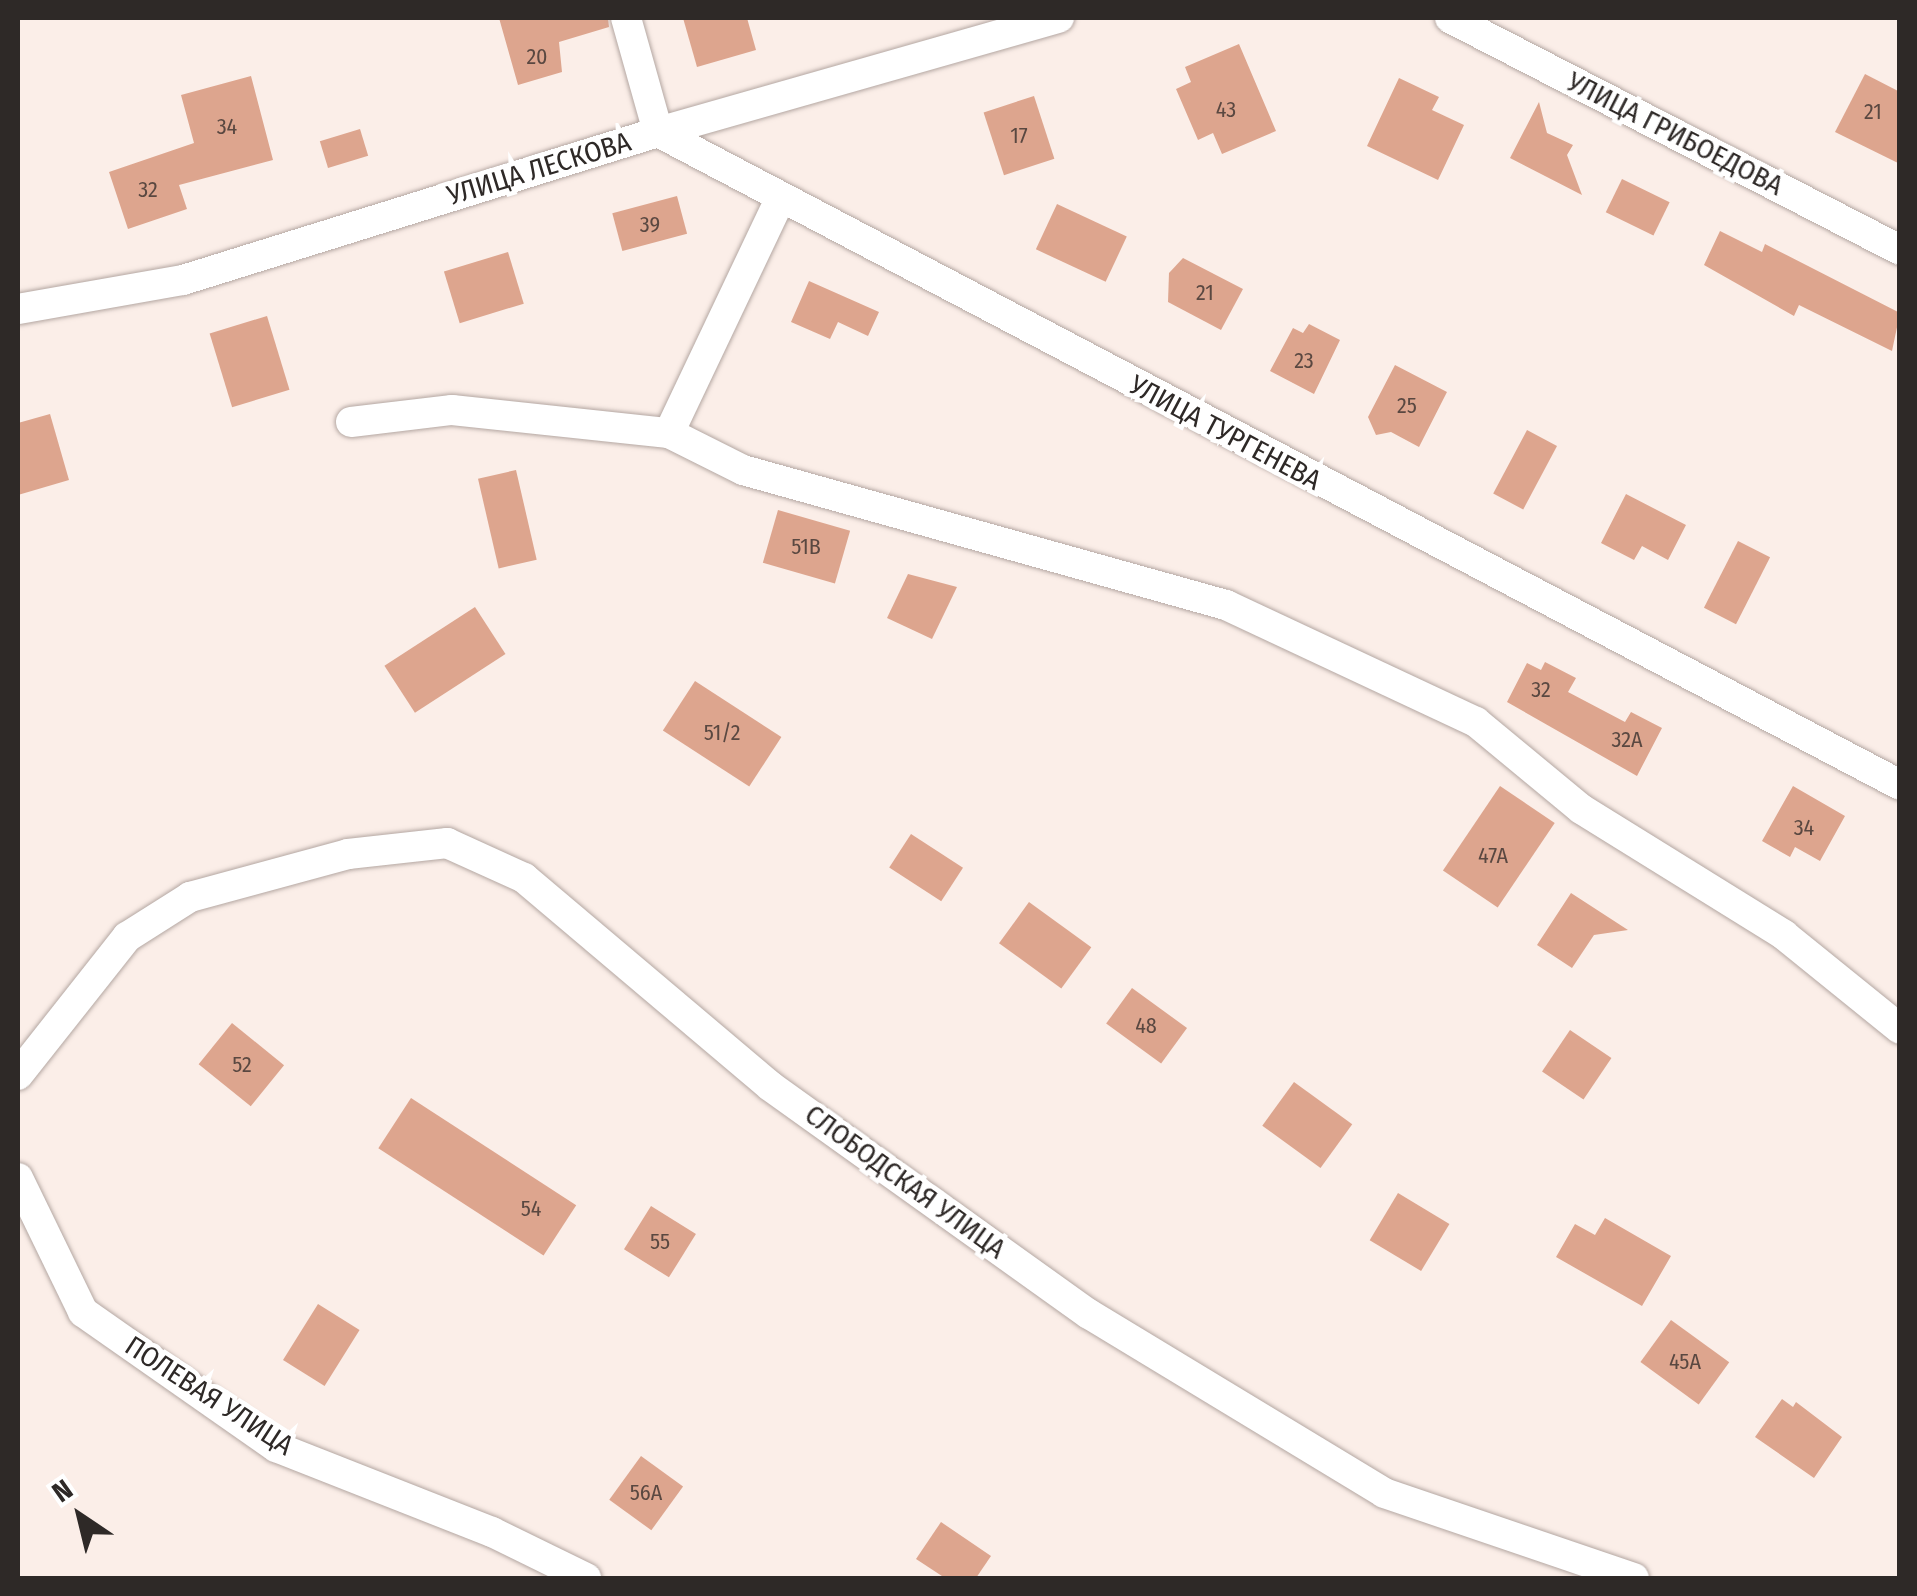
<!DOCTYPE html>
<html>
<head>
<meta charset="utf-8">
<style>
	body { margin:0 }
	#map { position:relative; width:1917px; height:1596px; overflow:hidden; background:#fbeee8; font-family:"Fira Sans Condensed",sans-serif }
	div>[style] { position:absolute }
	.building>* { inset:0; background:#dda58e; transform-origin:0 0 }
	.roads { filter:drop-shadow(0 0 2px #b4a7a2) drop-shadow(0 0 2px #b4a7a2) }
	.street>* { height:30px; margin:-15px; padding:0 15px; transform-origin:15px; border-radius:15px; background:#fff }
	span { translate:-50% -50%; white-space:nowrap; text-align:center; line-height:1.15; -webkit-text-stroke:9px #fff; paint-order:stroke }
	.number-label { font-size:22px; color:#5a4841 }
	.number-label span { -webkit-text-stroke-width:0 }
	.street-label { font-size:28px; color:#2e2927 }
	.frame { position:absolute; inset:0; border:20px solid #2e2927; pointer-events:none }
	.north { position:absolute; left:30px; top:1466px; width:100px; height:100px; -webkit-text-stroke:8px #fff; paint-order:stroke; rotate:325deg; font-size:28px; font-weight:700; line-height:40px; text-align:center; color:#2e2927 }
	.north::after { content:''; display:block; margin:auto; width:35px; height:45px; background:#2e2927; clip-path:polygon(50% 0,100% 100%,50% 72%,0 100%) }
</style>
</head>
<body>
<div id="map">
	<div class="building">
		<i style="clip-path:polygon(499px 18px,608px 18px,609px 27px,559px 42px,562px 72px,518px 85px)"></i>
		<i style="clip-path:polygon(683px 18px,747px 18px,756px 50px,697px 67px)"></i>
		<i style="clip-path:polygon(1239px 44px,1276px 131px,1222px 154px,1213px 133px,1198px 140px,1176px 89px,1191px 82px,1185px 67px)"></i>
		<i style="clip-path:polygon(1865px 74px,1900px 92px,1900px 164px,1835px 132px)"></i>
		<i style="clip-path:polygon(251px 76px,273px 160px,179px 185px,187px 209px,128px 229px,109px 172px,194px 143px,181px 95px)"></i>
		<i style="clip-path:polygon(1399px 78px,1439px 97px,1432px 110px,1464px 125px,1438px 180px,1367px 146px)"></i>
		<i style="left:1034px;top:96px;width:66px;height:53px;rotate:72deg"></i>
		<i style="clip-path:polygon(1539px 102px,1547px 133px,1573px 145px,1567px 155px,1582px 195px,1510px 158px)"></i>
		<i style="left:360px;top:129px;width:28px;height:42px;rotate:73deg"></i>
		<i style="left:1622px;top:179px;width:53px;height:37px;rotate:26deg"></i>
		<i style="left:677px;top:196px;width:39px;height:67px;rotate:75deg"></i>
		<i style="left:1057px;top:204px;width:77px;height:50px;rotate:25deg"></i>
		<i style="clip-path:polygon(1720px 231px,1762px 252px,1765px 244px,1900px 313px,1892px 351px,1799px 305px,1794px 316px,1704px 265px)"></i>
		<i style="left:508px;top:252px;width:54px;height:67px;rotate:73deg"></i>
		<i style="clip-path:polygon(1183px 258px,1243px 289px,1221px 330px,1168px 302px,1169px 273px)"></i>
		<i style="clip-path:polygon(809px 281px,879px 312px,868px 336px,838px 322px,830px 339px,791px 322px)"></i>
		<i style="left:267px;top:316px;width:77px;height:60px;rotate:73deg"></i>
		<i style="clip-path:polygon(1309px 324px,1340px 340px,1314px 394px,1270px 371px,1293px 328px,1303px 333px)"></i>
		<i style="clip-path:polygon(1395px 365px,1447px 392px,1419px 447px,1391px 432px,1376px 435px,1368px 417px)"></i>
		<i style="clip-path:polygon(50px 414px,69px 480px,18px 495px,18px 423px)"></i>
		<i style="left:1527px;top:430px;width:34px;height:72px;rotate:28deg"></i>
		<i style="left:516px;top:470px;width:92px;height:39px;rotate:77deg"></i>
		<i style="clip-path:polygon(1626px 494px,1686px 525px,1668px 560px,1642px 546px,1634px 560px,1601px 543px)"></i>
		<i style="left:778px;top:510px;width:75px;height:55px;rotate:16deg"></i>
		<i style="left:1738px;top:541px;width:36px;height:75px;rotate:27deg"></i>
		<i style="clip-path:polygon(908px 574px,957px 587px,932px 639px,887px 618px)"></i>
		<i style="left:475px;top:607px;width:56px;height:108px;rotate:57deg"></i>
		<i style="clip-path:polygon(1545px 662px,1576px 678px,1568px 692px,1625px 722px,1631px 712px,1662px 728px,1637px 776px,1507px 702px,1527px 663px,1541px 670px)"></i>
		<i style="left:695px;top:681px;width:103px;height:59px;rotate:33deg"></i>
		<i style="left:1500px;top:786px;width:66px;height:102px;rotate:34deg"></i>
		<i style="clip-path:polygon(1793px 786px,1845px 816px,1820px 861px,1795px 847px,1790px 857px,1762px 841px)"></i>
		<i style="left:911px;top:834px;width:62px;height:40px;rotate:33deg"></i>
		<i style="clip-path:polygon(1571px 893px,1628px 930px,1594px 935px,1572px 968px,1537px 945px)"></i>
		<i style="left:1029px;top:902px;width:77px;height:51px;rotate:36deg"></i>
		<i style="left:1132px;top:988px;width:68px;height:44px;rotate:36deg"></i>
		<i style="left:232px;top:1023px;width:67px;height:53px;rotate:39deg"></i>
		<i style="left:1570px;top:1030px;width:50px;height:50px;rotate:34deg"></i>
		<i style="left:1294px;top:1082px;width:72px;height:54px;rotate:36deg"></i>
		<i style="left:411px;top:1098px;width:197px;height:60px;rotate:33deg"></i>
		<i style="left:1398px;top:1193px;width:60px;height:55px;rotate:31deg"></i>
		<i style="left:651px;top:1206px;width:53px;height:51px;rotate:32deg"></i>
		<i style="clip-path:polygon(1605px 1218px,1671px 1256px,1642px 1306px,1556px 1257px,1575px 1224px,1595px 1235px)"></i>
		<i style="left:318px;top:1304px;width:49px;height:66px;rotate:32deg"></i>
		<i style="left:1671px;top:1320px;width:72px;height:52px;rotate:36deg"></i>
		<i style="clip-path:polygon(1782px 1399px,1793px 1407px,1796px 1402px,1842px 1437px,1814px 1478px,1755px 1437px)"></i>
		<i style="left:641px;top:1456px;width:52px;height:54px;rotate:36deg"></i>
		<i style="clip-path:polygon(941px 1522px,991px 1556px,976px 1578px,945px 1578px,916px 1559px)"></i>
	</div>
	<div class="roads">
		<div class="street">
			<i style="left:626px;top:18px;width:118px;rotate:74.3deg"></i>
			<i style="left:658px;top:132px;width:1403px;rotate:27.73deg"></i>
			<i style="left:1450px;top:18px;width:506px;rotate:27.27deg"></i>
			<i style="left:18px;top:309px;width:168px;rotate:-10deg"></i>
			<i style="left:183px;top:280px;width:498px;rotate:-17.3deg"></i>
			<i style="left:658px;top:132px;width:417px;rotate:-15.9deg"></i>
			<i style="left:351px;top:422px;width:102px;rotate:-6.8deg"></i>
			<i style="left:452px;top:410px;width:218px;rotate:6.1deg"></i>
			<i style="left:669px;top:433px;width:83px;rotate:26.6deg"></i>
			<i style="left:743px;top:470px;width:502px;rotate:15.62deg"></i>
			<i style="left:1226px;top:605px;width:276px;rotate:25.1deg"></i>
			<i style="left:1476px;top:722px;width:136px;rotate:39.6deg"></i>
			<i style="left:1581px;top:809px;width:239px;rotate:31.8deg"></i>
			<i style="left:1784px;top:935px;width:149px;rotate:39deg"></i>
			<i style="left:669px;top:433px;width:257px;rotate:-64.6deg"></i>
			<i style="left:18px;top:1075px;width:176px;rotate:-51.7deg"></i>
			<i style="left:127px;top:937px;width:75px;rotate:-32.4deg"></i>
			<i style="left:190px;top:897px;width:164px;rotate:-15.2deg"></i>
			<i style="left:348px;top:854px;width:100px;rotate:-6.3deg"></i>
			<i style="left:447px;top:843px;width:85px;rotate:24.4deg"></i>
			<i style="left:524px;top:878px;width:322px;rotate:40.2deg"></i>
			<i style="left:770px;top:1086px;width:392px;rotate:35.6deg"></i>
			<i style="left:1089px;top:1314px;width:345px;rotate:31.2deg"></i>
			<i style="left:1384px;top:1493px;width:264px;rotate:18.8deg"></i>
			<i style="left:18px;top:1178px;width:149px;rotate:64.1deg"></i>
			<i style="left:83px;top:1312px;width:236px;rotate:35deg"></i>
			<i style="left:276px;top:1447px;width:232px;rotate:21.5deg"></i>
			<i style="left:492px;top:1532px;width:105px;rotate:26.1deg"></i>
		</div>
	</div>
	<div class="number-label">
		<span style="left:537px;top:57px">20</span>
		<span style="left:1226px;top:110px">43</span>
		<span style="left:1873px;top:112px">21</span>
		<span style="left:227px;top:127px">34</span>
		<span style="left:1019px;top:136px">17</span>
		<span style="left:148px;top:190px">32</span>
		<span style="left:650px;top:225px">39</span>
		<span style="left:1205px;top:293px">21</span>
		<span style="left:1304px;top:361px">23</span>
		<span style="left:1407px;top:406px">25</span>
		<span style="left:806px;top:547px">51В</span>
		<span style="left:1541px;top:690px">32</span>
		<span style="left:722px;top:733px">51/2</span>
		<span style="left:1627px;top:740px">32А</span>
		<span style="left:1804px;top:828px">34</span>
		<span style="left:1493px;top:856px">47А</span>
		<span style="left:1146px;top:1026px">48</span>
		<span style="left:242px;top:1065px">52</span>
		<span style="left:531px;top:1209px">54</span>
		<span style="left:660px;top:1242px">55</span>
		<span style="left:1685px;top:1362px">45А</span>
		<span style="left:646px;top:1493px">56А</span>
	</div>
	<div class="street-label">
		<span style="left:1675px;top:134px;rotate:27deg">УЛИЦА ГРИБОЕДОВА</span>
		<span style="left:539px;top:169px;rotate:-17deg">УЛИЦА ЛЕСКОВА</span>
		<span style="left:1225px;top:433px;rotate:28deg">УЛИЦА ТУРГЕНЕВА</span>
		<span style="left:905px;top:1182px;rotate:36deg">СЛОБОДСКАЯ УЛИЦА</span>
		<span style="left:209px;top:1396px;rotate:33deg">ПОЛЕВАЯ УЛИЦА</span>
	</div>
	<div class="frame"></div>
	<div class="north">N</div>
</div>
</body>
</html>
